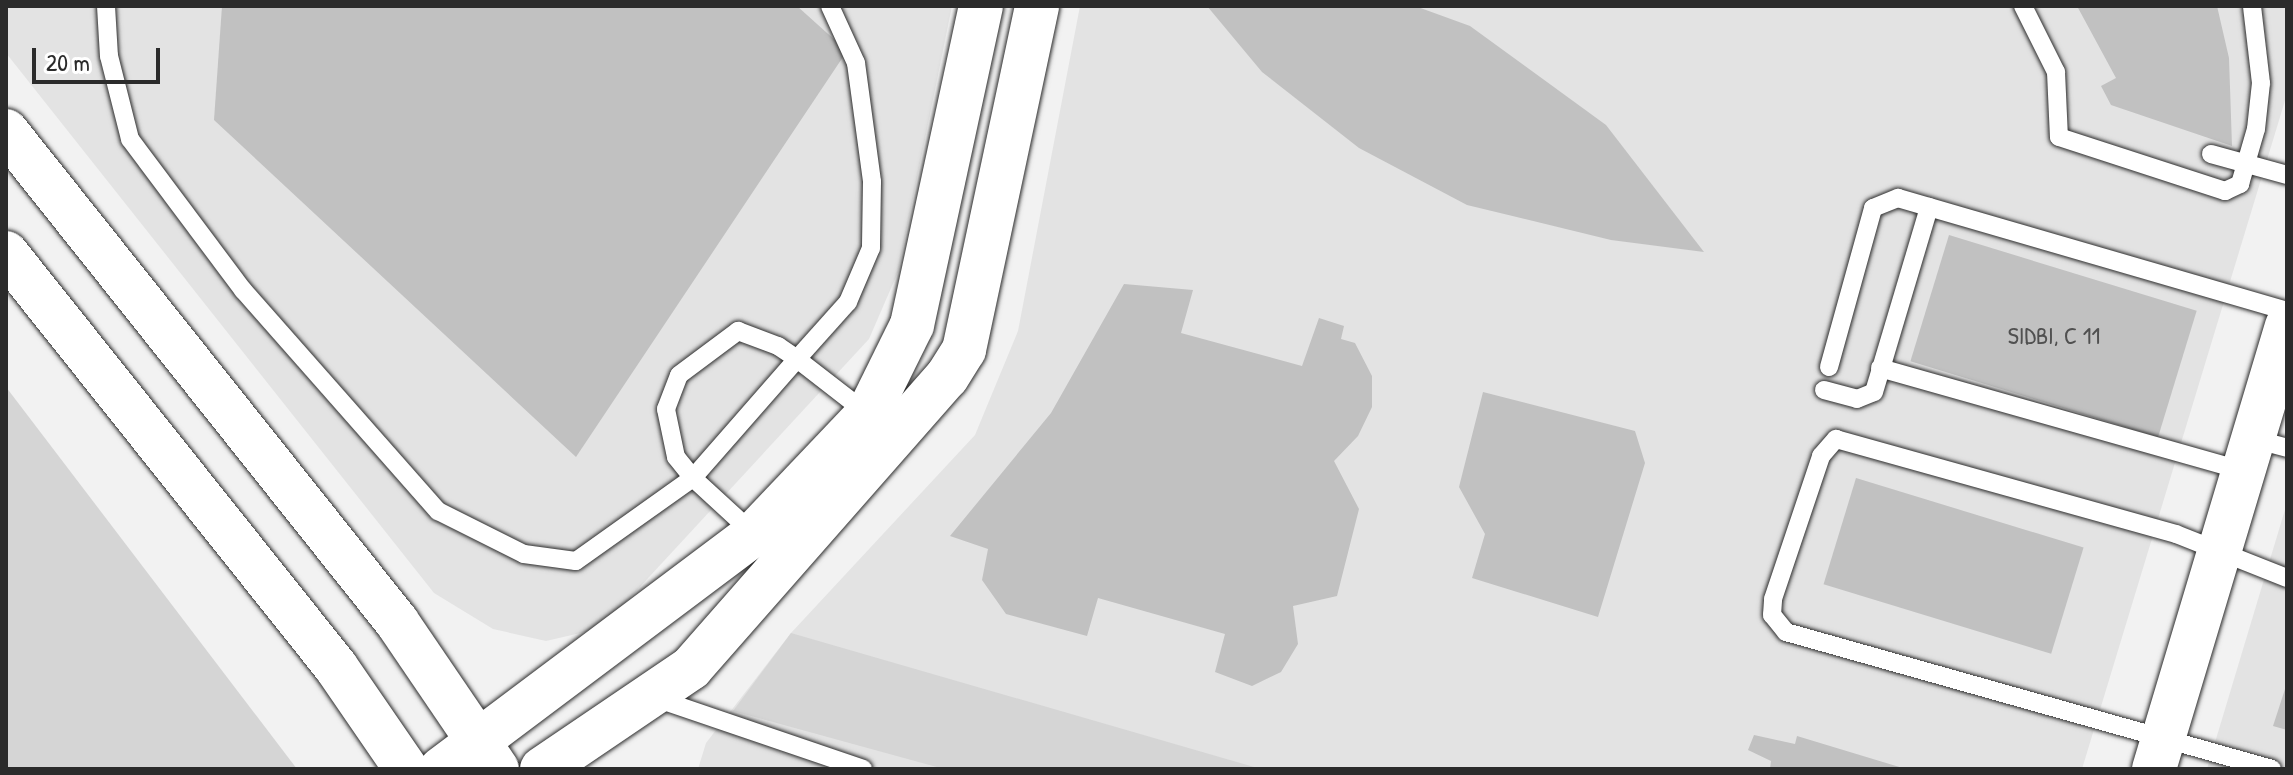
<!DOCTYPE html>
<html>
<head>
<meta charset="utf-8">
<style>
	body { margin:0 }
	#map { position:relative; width:2293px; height:775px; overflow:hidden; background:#f2f2f2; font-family:"Patrick Hand",sans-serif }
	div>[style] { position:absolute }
	.built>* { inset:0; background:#e3e3e3 }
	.green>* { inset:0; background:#d5d5d5 }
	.building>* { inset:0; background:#c1c1c1; transform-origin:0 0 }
	.roads { filter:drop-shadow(0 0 2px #2b2b2b) drop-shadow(0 0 2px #2b2b2b) }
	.lane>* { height:18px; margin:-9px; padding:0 9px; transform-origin:9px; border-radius:9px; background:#fff }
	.secondary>* { height:44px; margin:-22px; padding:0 22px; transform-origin:22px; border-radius:22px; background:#fff }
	span { translate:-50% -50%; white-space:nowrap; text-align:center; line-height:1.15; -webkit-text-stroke:6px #fff; paint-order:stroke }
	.number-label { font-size:24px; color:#505050 }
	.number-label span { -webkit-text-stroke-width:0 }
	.frame { position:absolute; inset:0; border:8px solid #2b2b2b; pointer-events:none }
	.scale { position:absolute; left:32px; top:48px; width:128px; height:36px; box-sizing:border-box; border:4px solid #2b2b2b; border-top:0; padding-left:10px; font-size:24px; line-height:28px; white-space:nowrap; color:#2b2b2b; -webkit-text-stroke:6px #fff; paint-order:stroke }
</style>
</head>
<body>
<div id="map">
	<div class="built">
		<i style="clip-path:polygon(6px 6px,952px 6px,898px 272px,869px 339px,602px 628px,546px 641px,493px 629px,434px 593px,6px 53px)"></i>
		<i style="clip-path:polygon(1080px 6px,2287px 6px,2287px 94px,2082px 769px,698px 769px,706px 743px,791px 633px,975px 435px,1018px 331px)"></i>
		<i style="clip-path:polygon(2287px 503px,2287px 769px,2207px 769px)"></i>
	</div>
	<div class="green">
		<i style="clip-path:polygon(6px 387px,297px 769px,6px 769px)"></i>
		<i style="clip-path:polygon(791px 633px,1261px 769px,944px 769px,733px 711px)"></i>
	</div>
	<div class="building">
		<i style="clip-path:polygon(222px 6px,797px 6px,847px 51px,576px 457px,214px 120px)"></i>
		<i style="clip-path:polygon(1207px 6px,1415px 6px,1470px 26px,1606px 125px,1704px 252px,1611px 240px,1467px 205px,1359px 148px,1262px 72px)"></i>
		<i style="clip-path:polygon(2077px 6px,2217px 6px,2229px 58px,2232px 146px,2111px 105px,2101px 86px,2116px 78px)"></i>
		<i style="left:1949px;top:235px;width:259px;height:132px;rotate:17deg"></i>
		<i style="clip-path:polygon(1124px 284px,1193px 290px,1181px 333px,1302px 366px,1319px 318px,1344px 326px,1341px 339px,1355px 343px,1372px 376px,1372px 407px,1358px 436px,1334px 461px,1359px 509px,1337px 596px,1293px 606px,1298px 644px,1281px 672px,1252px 686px,1215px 672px,1225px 634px,1098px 598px,1087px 636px,1006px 614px,982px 580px,988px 549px,950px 536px,1051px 413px)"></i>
		<i style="clip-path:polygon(1483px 392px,1635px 431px,1645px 463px,1598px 617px,1472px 578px,1485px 534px,1459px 487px)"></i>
		<i style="left:1856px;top:478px;width:238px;height:111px;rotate:17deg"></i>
		<i style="clip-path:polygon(2286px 686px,2287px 687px,2287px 730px,2273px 726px)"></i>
		<i style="clip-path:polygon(1754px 735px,1795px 744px,1797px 736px,1906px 769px,1770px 769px,1771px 761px,1748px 750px)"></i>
	</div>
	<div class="roads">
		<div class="lane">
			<i style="left:106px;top:6px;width:50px;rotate:86.6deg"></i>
			<i style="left:109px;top:56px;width:86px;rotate:75.8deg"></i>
			<i style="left:130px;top:139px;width:189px;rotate:53.2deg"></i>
			<i style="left:243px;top:290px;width:295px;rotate:48.6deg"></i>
			<i style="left:438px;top:511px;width:96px;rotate:26.6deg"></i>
			<i style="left:524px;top:554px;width:52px;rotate:7.7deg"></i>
			<i style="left:576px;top:561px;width:143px;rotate:-35.4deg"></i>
			<i style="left:693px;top:478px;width:83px;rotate:42.6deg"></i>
			<i style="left:830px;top:6px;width:63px;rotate:65.5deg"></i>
			<i style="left:856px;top:63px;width:120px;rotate:82.3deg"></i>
			<i style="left:872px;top:182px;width:66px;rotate:90.9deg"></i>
			<i style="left:871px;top:248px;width:59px;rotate:113.1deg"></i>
			<i style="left:848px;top:302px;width:76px;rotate:131.8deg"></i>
			<i style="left:797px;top:359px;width:158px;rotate:131.2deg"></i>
			<i style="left:693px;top:478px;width:27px;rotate:-129deg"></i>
			<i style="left:676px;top:457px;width:49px;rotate:-101.8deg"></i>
			<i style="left:666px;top:409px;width:36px;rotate:-69deg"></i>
			<i style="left:679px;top:375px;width:74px;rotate:-36.7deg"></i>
			<i style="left:738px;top:331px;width:43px;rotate:20.6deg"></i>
			<i style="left:778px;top:346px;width:23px;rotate:34deg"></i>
			<i style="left:797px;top:359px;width:90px;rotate:37.8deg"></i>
			<i style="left:2023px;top:6px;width:74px;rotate:63.4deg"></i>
			<i style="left:2056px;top:72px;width:65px;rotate:87.4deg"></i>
			<i style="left:2059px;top:137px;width:175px;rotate:18deg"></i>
			<i style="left:2225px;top:191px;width:17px;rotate:-25deg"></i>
			<i style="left:2240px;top:184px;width:57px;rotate:-73.8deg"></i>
			<i style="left:2256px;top:129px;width:46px;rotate:-83.8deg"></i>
			<i style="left:2261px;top:83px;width:78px;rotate:-96.7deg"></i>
			<i style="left:2211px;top:154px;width:79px;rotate:15.4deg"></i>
			<i style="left:1829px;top:367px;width:165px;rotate:-74.5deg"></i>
			<i style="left:1873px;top:208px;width:27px;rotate:-22deg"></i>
			<i style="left:1898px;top:198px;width:405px;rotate:16.2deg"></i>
			<i style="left:1880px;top:368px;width:377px;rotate:15.8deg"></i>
			<i style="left:1824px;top:390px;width:34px;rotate:15deg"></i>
			<i style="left:1857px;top:399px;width:18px;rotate:-22deg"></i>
			<i style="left:1874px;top:392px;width:193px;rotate:-73.4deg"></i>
			<i style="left:2254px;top:439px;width:34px;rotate:15deg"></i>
			<i style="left:652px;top:697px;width:223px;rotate:18.8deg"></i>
			<i style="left:2272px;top:769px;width:505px;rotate:-164.26deg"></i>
			<i style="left:1786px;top:632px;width:22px;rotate:-129deg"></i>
			<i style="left:1772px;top:615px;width:16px;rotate:-86deg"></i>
			<i style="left:1773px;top:599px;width:151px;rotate:-71.4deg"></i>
			<i style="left:1821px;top:456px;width:23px;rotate:-49deg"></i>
			<i style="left:1836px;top:439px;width:353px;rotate:15.6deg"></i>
			<i style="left:2176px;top:534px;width:119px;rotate:21.6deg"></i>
		</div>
		<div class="secondary">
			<i style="left:6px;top:131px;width:628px;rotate:51.47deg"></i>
			<i style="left:397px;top:622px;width:178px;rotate:55.8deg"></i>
			<i style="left:6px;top:253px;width:529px;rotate:51.44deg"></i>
			<i style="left:336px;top:667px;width:124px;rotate:55.5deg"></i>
			<i style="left:441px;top:769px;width:391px;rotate:-36.9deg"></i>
			<i style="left:754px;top:534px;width:166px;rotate:-46.5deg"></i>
			<i style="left:868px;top:414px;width:99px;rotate:-63.7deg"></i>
			<i style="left:912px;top:325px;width:326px;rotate:-77.8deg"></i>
			<i style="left:542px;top:769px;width:180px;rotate:-34.1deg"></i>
			<i style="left:691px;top:668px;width:388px;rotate:-48.7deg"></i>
			<i style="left:947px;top:377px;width:32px;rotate:-58deg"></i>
			<i style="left:964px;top:350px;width:352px;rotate:-78deg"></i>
			<i style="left:2154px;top:769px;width:462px;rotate:-73.3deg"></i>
		</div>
	</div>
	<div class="number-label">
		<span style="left:2054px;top:336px">SIDBI, C 11</span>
	</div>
	<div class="frame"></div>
	<div class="scale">20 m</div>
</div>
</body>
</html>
